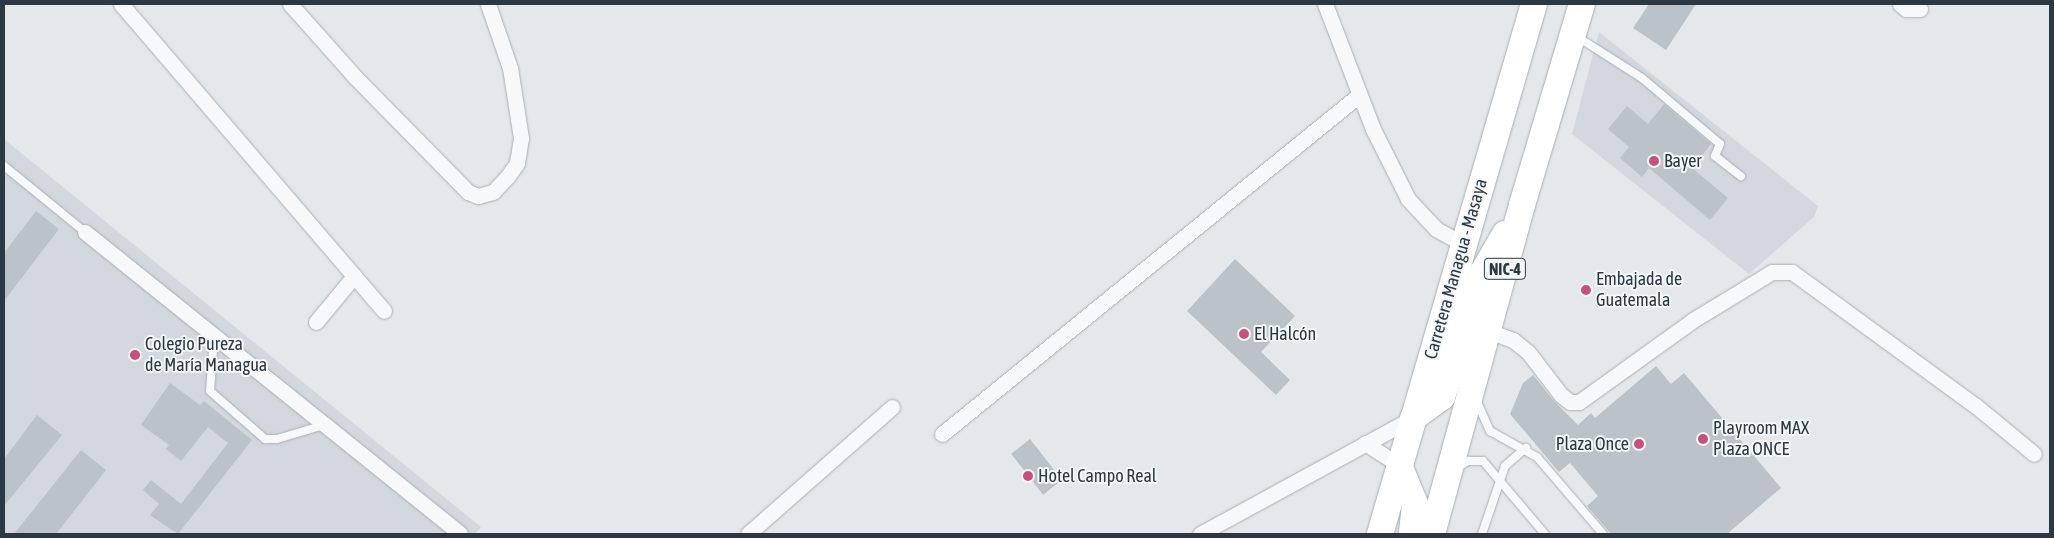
<!DOCTYPE html>
<html>
<head>
<meta charset="utf-8">
<style>
	body { margin:0 }
	#map { position:relative; width:2054px; height:538px; overflow:hidden; background:#e4e8eb; font-family:"Asap Condensed",sans-serif }
	div>[style] { position:absolute }
	.built>* { inset:0; background:#d2d8dd }
	.building>* { inset:0; background:#bbc3c8; transform-origin:0 0 }
	.roads { filter:drop-shadow(0 0 1px #a9b0b5) drop-shadow(0 0 1px #a9b0b5) }
	.service>* { height:8px; margin:-4px; padding:0 4px; transform-origin:4px; border-radius:4px; background:#f6f8f9 }
	.minor>* { height:15px; margin:-7.5px; padding:0 7.5px; transform-origin:7.5px; border-radius:7.5px; background:#f6f8f9 }
	.trunk>* { height:26px; margin:-13px; padding:0 13px; transform-origin:13px; border-radius:13px; background:#fff }
	.dots>* { width:14px; height:14px; translate:-50% -50%; box-sizing:border-box; border:2px solid #f4f7f8; border-radius:50% }
	span { translate:-50% -50%; white-space:nowrap; text-align:center; line-height:1.15; -webkit-text-stroke:4px #f4f7f8; paint-order:stroke }
	.shield-label span { padding:1px 4px; background:#f4f7f8; border:1px solid; border-radius:4px; -webkit-text-stroke-width:0 }
	.shield-label { font-size:16px; color:#2c3943; font-weight:700 }
	.poi-label { font-size:18px; color:#2c3943 }
	.left { translate:0 -50%; text-align:left }
	.right { translate:-100% -50%; text-align:right }
	.street-label { font-size:18px; color:#2c3943 }
	.frame { position:absolute; inset:0; border:5px solid #2c3943; pointer-events:none }
</style>
</head>
<body>
<div id="map">
	<div class="built">
		<i style="clip-path:polygon(1599px 32px,1818px 206px,1814px 217px,1749px 274px,1572px 134px)"></i>
		<i style="clip-path:polygon(4px 139px,481px 527px,475px 534px,4px 534px)"></i>
	</div>
	<div class="building">
		<i style="clip-path:polygon(1649px 4px,1696px 4px,1666px 50px,1633px 28px)"></i>
		<i style="clip-path:polygon(1664px 104px,1711px 144px,1692px 168px,1728px 198px,1710px 220px,1649px 168px,1642px 177px,1620px 158px,1629px 147px,1608px 129px,1627px 106px,1648px 124px)"></i>
		<i style="clip-path:polygon(36px 211px,59px 229px,4px 301px,4px 253px)"></i>
		<i style="clip-path:polygon(1235px 259px,1295px 316px,1261px 352px,1290px 380px,1276px 395px,1187px 311px)"></i>
		<i style="clip-path:polygon(1656px 366px,1671px 384px,1684px 373px,1781px 488px,1727px 534px,1611px 534px,1587px 506px,1598px 496px,1570px 463px,1559px 472px,1510px 414px,1523px 383px,1533px 375px,1554px 401px,1578px 425px,1591px 413px,1595px 418px)"></i>
		<i style="clip-path:polygon(170px 383px,200px 405px,204px 401px,252px 440px,178px 534px,150px 515px,159px 504px,143px 490px,151px 480px,181px 504px,228px 443px,208px 427px,181px 461px,166px 449px,169px 445px,141px 425px)"></i>
		<i style="clip-path:polygon(37px 415px,62px 435px,4px 506px,4px 459px)"></i>
		<i style="left:1030px;top:439px;width:52px;height:24px;rotate:52deg"></i>
		<i style="clip-path:polygon(81px 450px,106px 470px,56px 534px,14px 534px)"></i>
	</div>
	<div class="roads">
		<div class="service">
			<i style="left:1576px;top:36px;width:78px;rotate:32.5deg"></i>
			<i style="left:1642px;top:78px;width:102px;rotate:40.2deg"></i>
			<i style="left:1720px;top:144px;width:13px;rotate:113deg"></i>
			<i style="left:1715px;top:156px;width:33px;rotate:38deg"></i>
			<i style="left:4px;top:166px;width:104px;rotate:39.2deg"></i>
			<i style="left:214px;top:337px;width:54px;rotate:94.2deg"></i>
			<i style="left:210px;top:391px;width:73px;rotate:41.1deg"></i>
			<i style="left:265px;top:439px;width:12px"></i>
			<i style="left:277px;top:439px;width:49px;rotate:-16.6deg"></i>
			<i style="left:1477px;top:402px;width:32px;rotate:66deg"></i>
			<i style="left:1490px;top:431px;width:54px;rotate:29deg"></i>
			<i style="left:1537px;top:457px;width:101px;rotate:49.4deg"></i>
			<i style="left:1458px;top:467px;width:12px;rotate:-31deg"></i>
			<i style="left:1468px;top:461px;width:15px"></i>
			<i style="left:1483px;top:461px;width:96px;rotate:49.7deg"></i>
			<i style="left:1482px;top:534px;width:72px;rotate:-71.3deg"></i>
			<i style="left:1505px;top:466px;width:28px;rotate:-41deg"></i>
		</div>
		<div class="minor">
			<i style="left:121px;top:4px;width:404px;rotate:49.4deg"></i>
			<i style="left:290px;top:4px;width:99px;rotate:48.3deg"></i>
			<i style="left:356px;top:78px;width:160px;rotate:45.5deg"></i>
			<i style="left:468px;top:192px;width:11px;rotate:22deg"></i>
			<i style="left:478px;top:196px;width:16px;rotate:-15deg"></i>
			<i style="left:493px;top:192px;width:21px;rotate:-47deg"></i>
			<i style="left:507px;top:177px;width:17px;rotate:-54deg"></i>
			<i style="left:517px;top:163px;width:25px;rotate:-81deg"></i>
			<i style="left:521px;top:138px;width:71px;rotate:-98.9deg"></i>
			<i style="left:510px;top:68px;width:68px;rotate:-109deg"></i>
			<i style="left:1325px;top:4px;width:134px;rotate:69deg"></i>
			<i style="left:1373px;top:129px;width:78px;rotate:63.4deg"></i>
			<i style="left:1408px;top:199px;width:41px;rotate:47deg"></i>
			<i style="left:1436px;top:229px;width:31px;rotate:29deg"></i>
			<i style="left:1900px;top:4px;width:8px;rotate:40deg"></i>
			<i style="left:1906px;top:9px;width:14px"></i>
			<i style="left:85px;top:232px;width:481px;rotate:38.8deg"></i>
			<i style="left:316px;top:322px;width:60px;rotate:-50.4deg"></i>
			<i style="left:1489px;top:331px;width:26px;rotate:21deg"></i>
			<i style="left:1513px;top:340px;width:19px;rotate:39deg"></i>
			<i style="left:1528px;top:352px;width:54px;rotate:52.5deg"></i>
			<i style="left:1561px;top:395px;width:11px;rotate:38deg"></i>
			<i style="left:1570px;top:402px;width:9px"></i>
			<i style="left:1579px;top:402px;width:140px;rotate:-35.7deg"></i>
			<i style="left:1693px;top:320px;width:92px;rotate:-31.3deg"></i>
			<i style="left:1772px;top:272px;width:20px"></i>
			<i style="left:1792px;top:272px;width:228px;rotate:36.1deg"></i>
			<i style="left:1976px;top:406px;width:75px;rotate:39.6deg"></i>
			<i style="left:942px;top:434px;width:537px;rotate:-39.11deg"></i>
			<i style="left:1365px;top:443px;width:40px;rotate:32.9deg"></i>
			<i style="left:748px;top:534px;width:192px;rotate:-41.4deg"></i>
			<i style="left:1200px;top:534px;width:243px;rotate:-28.6deg"></i>
		</div>
		<div class="trunk">
			<i style="left:1413px;top:418px;width:36px;rotate:-36deg"></i>
			<i style="left:1442px;top:397px;width:132px;rotate:-71.8deg"></i>
			<i style="left:1483px;top:272px;width:44px;rotate:-59.9deg"></i>
			<i style="left:1399px;top:465px;width:42px;rotate:67.7deg"></i>
			<i style="left:1415px;top:504px;width:30px;rotate:96deg"></i>
			<i style="left:1380px;top:534px;width:552px;rotate:-73.8deg"></i>
			<i style="left:1432px;top:534px;width:341px;rotate:-74.7deg"></i>
			<i style="left:1522px;top:205px;width:210px;rotate:-73.4deg"></i>
		</div>
	</div>
	<div class="dots">
		<i style="left:1654px;top:161px;background:#c9507c"></i>
		<i style="left:1586px;top:290px;background:#c9507c"></i>
		<i style="left:1244px;top:334px;background:#c9507c"></i>
		<i style="left:135px;top:355px;background:#c9507c"></i>
		<i style="left:1703px;top:439px;background:#c9507c"></i>
		<i style="left:1639px;top:444px;background:#c9507c"></i>
		<i style="left:1028px;top:476px;background:#c9507c"></i>
	</div>
	<div class="shield-label">
		<span style="left:1505px;top:269px">NIC-4</span>
	</div>
	<div class="poi-label">
		<span class="left" style="left:1664px;top:161px">Bayer</span>
		<span class="left" style="left:1596px;top:290px">Embajada de<br>Guatemala</span>
		<span class="left" style="left:1254px;top:334px">El Halcón</span>
		<span class="left" style="left:145px;top:355px">Colegio Pureza<br>de María Managua</span>
		<span class="left" style="left:1713px;top:439px">Playroom MAX<br>Plaza ONCE</span>
		<span class="right" style="left:1629px;top:444px">Plaza Once</span>
		<span class="left" style="left:1038px;top:476px">Hotel Campo Real</span>
	</div>
	<div class="street-label">
		<span style="left:1456px;top:269px;rotate:-74deg">Carretera Managua - Masaya</span>
	</div>
	<div class="frame"></div>
</div>
</body>
</html>
